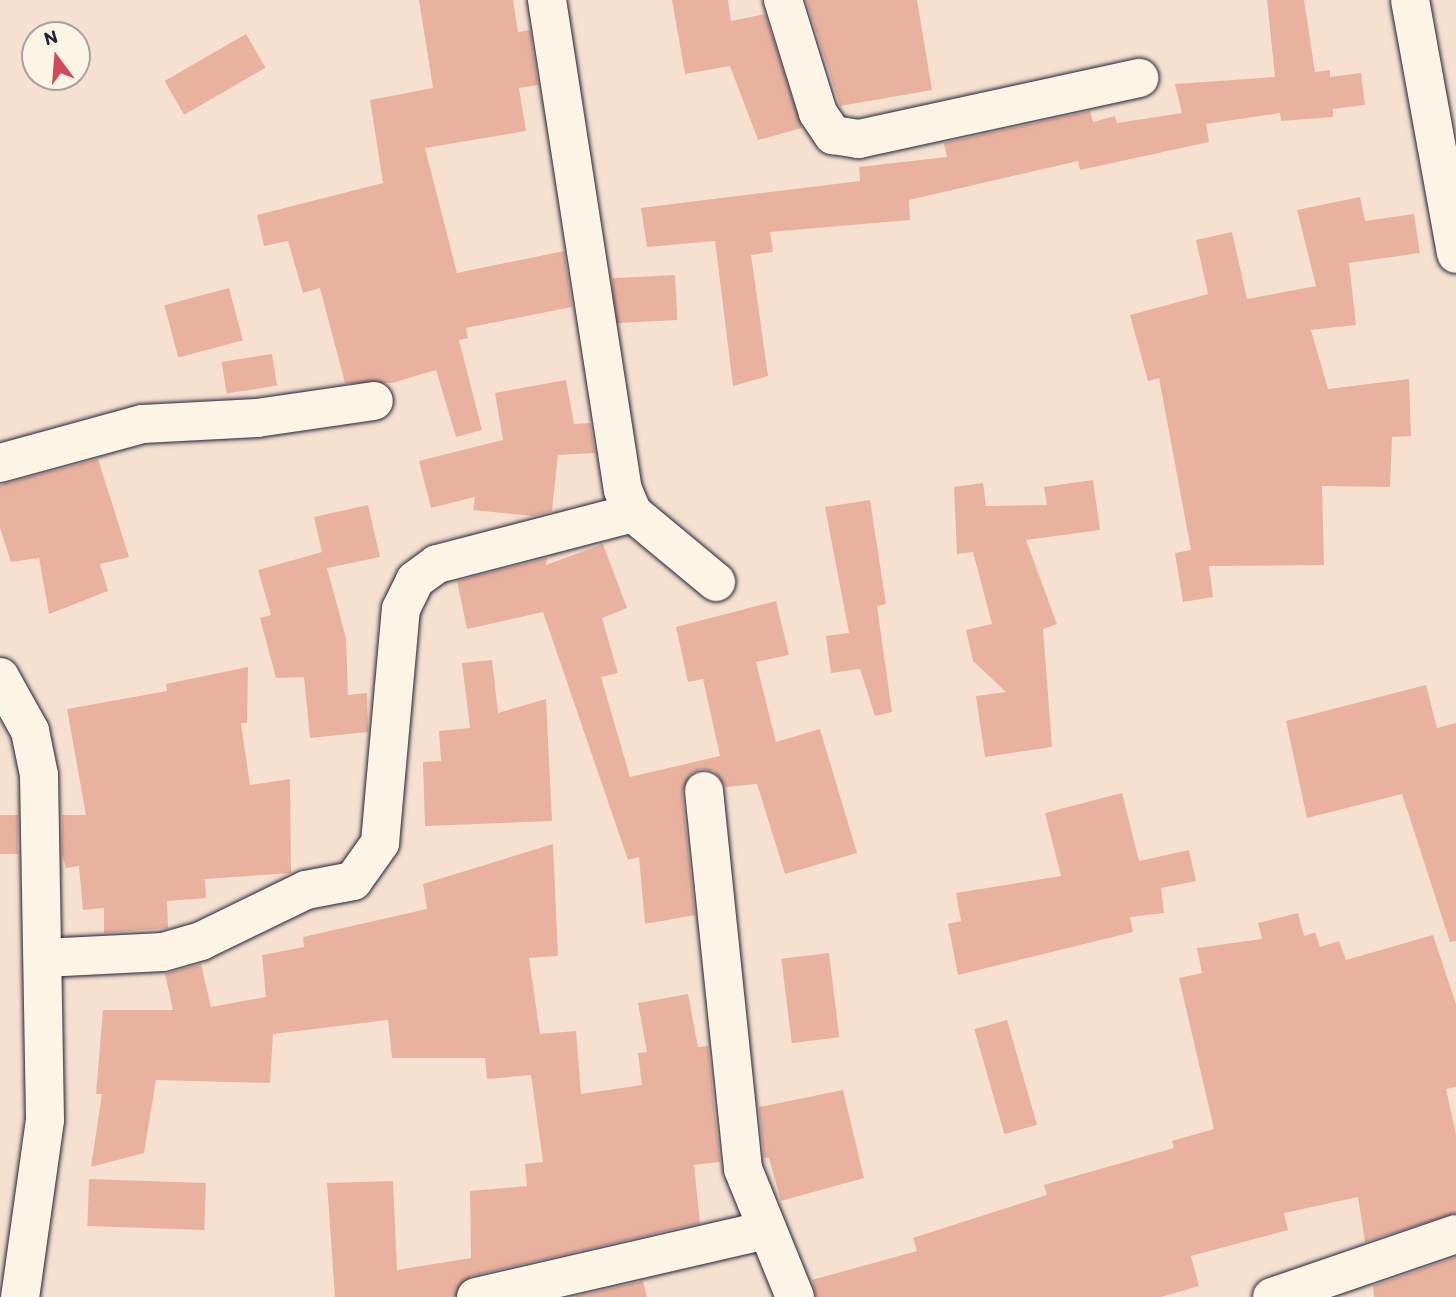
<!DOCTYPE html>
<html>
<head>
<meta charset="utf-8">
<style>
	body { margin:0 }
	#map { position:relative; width:1456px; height:1297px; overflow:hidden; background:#f6e1d0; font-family:Itim,sans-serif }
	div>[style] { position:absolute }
	.building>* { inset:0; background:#e9b29f; transform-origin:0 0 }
	.roads { filter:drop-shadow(0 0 2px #22223b) drop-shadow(0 0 2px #22223b) }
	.minor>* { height:38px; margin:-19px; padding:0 19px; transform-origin:19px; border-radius:19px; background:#fcf5e5 }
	span { translate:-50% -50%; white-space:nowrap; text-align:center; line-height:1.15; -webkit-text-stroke:7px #fcf5e5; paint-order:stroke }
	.north { position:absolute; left:21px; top:21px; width:70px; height:70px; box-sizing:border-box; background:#fcf5e5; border:2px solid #a5a1a1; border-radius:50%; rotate:344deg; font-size:19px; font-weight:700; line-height:28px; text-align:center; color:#22223b }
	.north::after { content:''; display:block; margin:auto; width:24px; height:32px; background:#d1495b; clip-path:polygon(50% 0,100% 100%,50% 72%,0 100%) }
</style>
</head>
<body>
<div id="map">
	<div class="building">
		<i style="clip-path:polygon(419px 0,513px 0,518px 32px,530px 30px,538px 85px,519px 88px,526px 131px,425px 148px,457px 273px,564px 251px,572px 307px,466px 328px,468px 338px,459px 340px,482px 430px,456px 437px,436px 370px,392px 383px,345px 383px,320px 288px,303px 293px,288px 241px,264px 246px,257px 215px,383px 183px,370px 100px,433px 88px)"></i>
		<i style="clip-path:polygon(672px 0,728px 0,731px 21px,765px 14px,802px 128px,758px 140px,730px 66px,685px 74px)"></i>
		<i style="clip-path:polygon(806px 0,917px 0,932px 90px,840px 106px)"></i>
		<i style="clip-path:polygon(1267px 0,1304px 0,1315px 72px,1330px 70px,1330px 77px,1361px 73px,1365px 105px,1333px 109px,1333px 117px,1281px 121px,1280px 113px,1206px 124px,1209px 142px,1080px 170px,1078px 161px,909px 200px,910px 220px,770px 232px,773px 252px,751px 255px,768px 376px,733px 386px,715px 241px,647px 247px,641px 208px,860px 181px,859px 167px,947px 157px,944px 143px,1090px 111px,1093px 122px,1115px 116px,1117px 123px,1182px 113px,1175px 84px,1275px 77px)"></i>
		<i style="left:246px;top:34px;width:39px;height:94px;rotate:60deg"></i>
		<i style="clip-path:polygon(1360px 197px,1365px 221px,1414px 214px,1420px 253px,1349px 263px,1356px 325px,1311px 330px,1328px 389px,1409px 379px,1411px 436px,1392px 437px,1390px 487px,1322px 486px,1324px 565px,1209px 566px,1213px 597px,1183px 602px,1175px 553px,1191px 550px,1159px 378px,1148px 381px,1130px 315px,1208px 294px,1196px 240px,1232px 232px,1247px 299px,1316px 286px,1297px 210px)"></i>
		<i style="left:675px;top:275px;width:45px;height:63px;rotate:87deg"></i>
		<i style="left:229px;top:288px;width:54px;height:67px;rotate:75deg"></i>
		<i style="left:272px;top:354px;width:32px;height:51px;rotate:81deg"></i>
		<i style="clip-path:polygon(566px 380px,574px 424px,590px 423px,595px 453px,558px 455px,552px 511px,533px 516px,473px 510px,475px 497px,431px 508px,419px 461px,503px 440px,495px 393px)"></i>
		<i style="clip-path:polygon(98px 459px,129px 557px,100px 564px,108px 591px,49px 614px,39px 558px,11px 562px,0 528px,0 485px)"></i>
		<i style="clip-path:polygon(1093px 480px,1100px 530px,1026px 540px,1057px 624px,1043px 629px,1052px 747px,985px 757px,976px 696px,1006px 692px,973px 661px,966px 630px,992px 624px,973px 552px,957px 554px,954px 487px,983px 483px,986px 506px,1047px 505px,1044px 487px)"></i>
		<i style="clip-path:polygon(870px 500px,886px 604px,877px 606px,892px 712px,875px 716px,860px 669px,831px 673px,826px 636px,849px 633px,825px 507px)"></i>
		<i style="clip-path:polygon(368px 505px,380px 557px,327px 568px,346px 638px,348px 695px,367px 693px,368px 732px,310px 738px,304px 677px,276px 678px,260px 618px,271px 615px,258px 570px,322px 552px,314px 517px)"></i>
		<i style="clip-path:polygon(603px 544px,627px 608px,602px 618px,618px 673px,601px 677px,630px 777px,720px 756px,703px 679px,688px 682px,676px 627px,776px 601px,789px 655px,756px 662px,776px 742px,820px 729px,857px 853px,785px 874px,757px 784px,725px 787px,714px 771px,701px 769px,691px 774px,682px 793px,695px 915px,645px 924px,639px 857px,628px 860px,543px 612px,467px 629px,457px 581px,547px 558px,546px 565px)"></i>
		<i style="clip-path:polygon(492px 660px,498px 713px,546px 699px,552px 821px,425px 826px,423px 762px,441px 761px,439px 731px,470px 728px,462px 663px)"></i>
		<i style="clip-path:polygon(248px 667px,247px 723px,241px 723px,250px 785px,290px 779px,291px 873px,205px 879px,206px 898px,167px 901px,168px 928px,104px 933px,104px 908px,83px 910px,79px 866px,66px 868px,62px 854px,62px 815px,86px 815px,67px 709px,167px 691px,166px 684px)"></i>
		<i style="clip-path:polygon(1426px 685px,1437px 728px,1456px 723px,1456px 941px,1450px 942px,1402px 794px,1307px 818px,1286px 721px)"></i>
		<i style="clip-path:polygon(1122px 793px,1139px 861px,1189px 850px,1196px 881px,1161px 888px,1164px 913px,1130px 917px,1133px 932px,958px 975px,948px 924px,961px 921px,956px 893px,1061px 876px,1045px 813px)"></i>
		<i style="left:0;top:815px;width:18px;height:39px"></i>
		<i style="clip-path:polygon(553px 844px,558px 956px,529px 958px,540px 1034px,576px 1031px,581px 1094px,642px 1085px,638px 1053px,647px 1052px,638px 1003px,688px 994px,698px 1047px,708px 1046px,720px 1162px,694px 1165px,700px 1223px,471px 1276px,455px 1297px,335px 1297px,327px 1183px,393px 1181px,397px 1270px,471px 1258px,470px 1191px,527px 1186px,525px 1164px,543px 1162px,531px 1075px,487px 1079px,485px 1058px,392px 1058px,388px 1020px,273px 1034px,270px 1083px,156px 1080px,144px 1153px,91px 1167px,102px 1094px,96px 1094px,103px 1010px,173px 1010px,165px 974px,201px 964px,211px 1007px,266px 997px,262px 955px,304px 947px,303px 937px,427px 909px,423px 884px)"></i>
		<i style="clip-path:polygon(1298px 913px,1304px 936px,1315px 932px,1320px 947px,1339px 941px,1346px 960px,1433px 935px,1456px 1004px,1456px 1087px,1446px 1089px,1456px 1134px,1456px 1213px,1365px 1242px,1358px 1197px,1284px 1213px,1288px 1230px,1191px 1256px,1199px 1286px,1161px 1297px,816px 1297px,812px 1280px,917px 1251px,913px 1238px,1047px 1195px,1044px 1185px,1174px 1148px,1172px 1141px,1214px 1129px,1179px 978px,1202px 973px,1197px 948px,1262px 939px,1258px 923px)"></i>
		<i style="left:829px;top:953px;width:85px;height:48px;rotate:83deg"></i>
		<i style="left:1007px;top:1020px;width:109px;height:34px;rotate:74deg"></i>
		<i style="clip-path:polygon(843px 1090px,864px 1178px,781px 1201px,769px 1158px,764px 1158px,759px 1107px)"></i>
		<i style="left:89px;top:1179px;width:117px;height:47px;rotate:2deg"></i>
		<i style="clip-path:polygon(1456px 1257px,1456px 1297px,1374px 1297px,1373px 1286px)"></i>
		<i style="clip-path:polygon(643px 1281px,647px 1297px,573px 1297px)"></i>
	</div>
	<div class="roads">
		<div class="minor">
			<i style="left:547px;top:0;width:496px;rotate:81.2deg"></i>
			<i style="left:623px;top:490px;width:25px;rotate:67deg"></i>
			<i style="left:633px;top:513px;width:108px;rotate:39.7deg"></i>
			<i style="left:783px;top:0;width:118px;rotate:72.8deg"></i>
			<i style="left:818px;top:113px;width:27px;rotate:56deg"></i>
			<i style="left:833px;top:135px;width:26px;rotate:9deg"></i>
			<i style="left:859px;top:139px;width:287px;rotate:-12.3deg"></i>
			<i style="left:1410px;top:0;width:258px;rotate:79.7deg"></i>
			<i style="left:0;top:463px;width:148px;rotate:-15.3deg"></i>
			<i style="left:143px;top:424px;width:114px;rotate:-3deg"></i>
			<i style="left:257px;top:418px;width:118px;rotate:-8.3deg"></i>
			<i style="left:0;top:677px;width:62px;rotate:60.9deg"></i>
			<i style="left:30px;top:731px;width:45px;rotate:78.4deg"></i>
			<i style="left:39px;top:775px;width:345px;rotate:89deg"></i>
			<i style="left:45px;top:1120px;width:179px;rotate:98deg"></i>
			<i style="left:704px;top:791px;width:380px;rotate:84.1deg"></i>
			<i style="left:743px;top:1169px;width:138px;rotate:67.9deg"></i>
			<i style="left:43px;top:958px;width:120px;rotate:-2.9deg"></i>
			<i style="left:163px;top:952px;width:40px;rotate:-16deg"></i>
			<i style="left:201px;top:941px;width:117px;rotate:-25.9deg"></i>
			<i style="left:306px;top:890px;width:48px;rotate:-10.8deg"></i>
			<i style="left:353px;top:881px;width:47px;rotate:-54.6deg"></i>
			<i style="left:380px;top:843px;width:235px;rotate:-84.9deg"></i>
			<i style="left:401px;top:609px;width:32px;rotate:-64deg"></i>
			<i style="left:415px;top:580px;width:27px;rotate:-36deg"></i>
			<i style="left:437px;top:564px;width:203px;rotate:-14.6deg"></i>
			<i style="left:476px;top:1297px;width:299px;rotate:-13deg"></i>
			<i style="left:1272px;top:1297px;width:194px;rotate:-18.9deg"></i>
		</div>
	</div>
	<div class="north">N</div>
</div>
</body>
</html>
